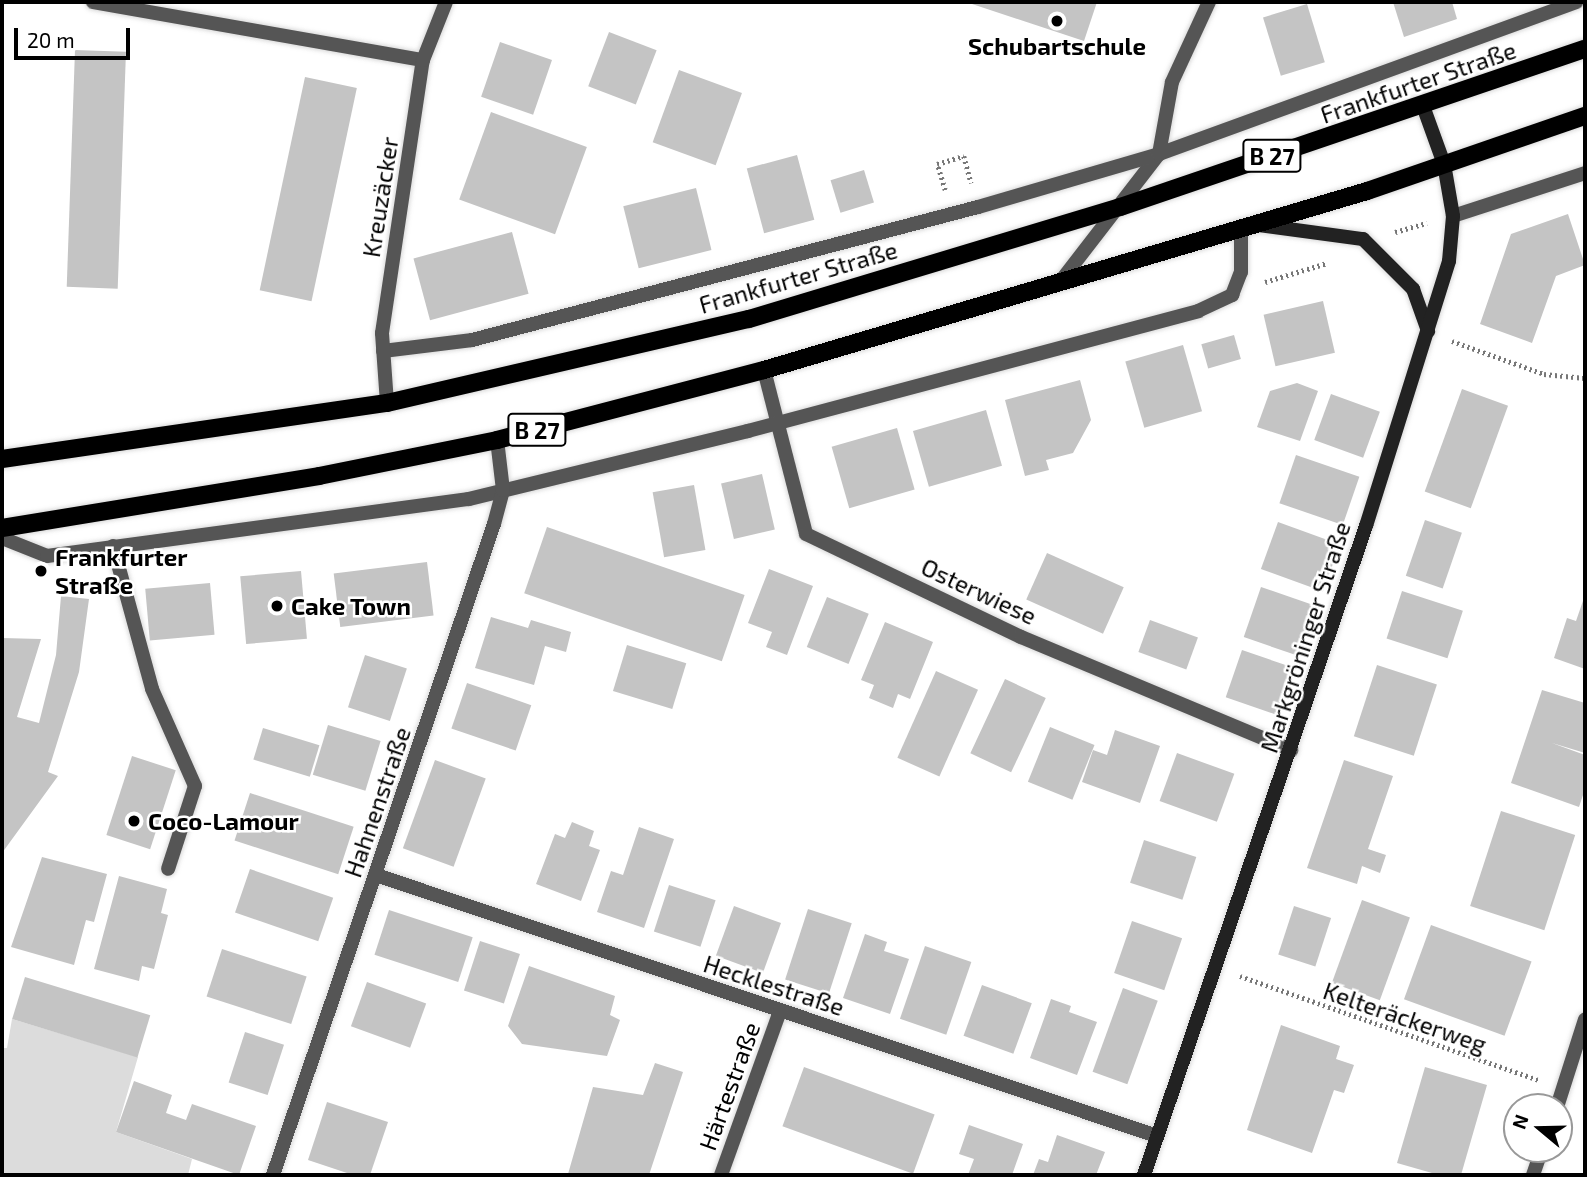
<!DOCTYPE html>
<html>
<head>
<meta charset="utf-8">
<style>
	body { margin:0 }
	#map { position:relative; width:1587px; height:1177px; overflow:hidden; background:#fff; font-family:"Exo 2",sans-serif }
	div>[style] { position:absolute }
	.green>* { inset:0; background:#dcdcdc }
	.building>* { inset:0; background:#c4c4c4; transform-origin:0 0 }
	.path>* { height:4.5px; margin-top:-2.25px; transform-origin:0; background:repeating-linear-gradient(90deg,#777 0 2px,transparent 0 5.5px) }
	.roads { filter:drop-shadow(0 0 2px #dbdbdb) drop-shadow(0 0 2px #dbdbdb) }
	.lane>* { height:14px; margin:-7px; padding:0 7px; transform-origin:7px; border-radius:7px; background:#555 }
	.street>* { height:14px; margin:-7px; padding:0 7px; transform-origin:7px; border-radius:7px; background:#555 }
	.secondary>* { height:14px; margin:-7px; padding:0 7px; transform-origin:7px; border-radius:7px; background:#222 }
	.primary>* { height:18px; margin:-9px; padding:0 9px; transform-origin:9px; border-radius:9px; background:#000 }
	.dots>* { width:19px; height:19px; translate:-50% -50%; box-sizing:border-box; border:4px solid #fff; border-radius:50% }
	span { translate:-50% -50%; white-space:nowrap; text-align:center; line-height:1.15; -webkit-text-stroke:5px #fff; paint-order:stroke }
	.shield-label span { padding:2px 5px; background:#fff; border:2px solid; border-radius:5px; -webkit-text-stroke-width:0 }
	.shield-label { font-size:23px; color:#000; font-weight:700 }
	.poi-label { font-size:24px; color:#000; font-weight:700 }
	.left { translate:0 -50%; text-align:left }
	.street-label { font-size:24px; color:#000 }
	.frame { position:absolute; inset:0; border:4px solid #000; pointer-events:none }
	.north { position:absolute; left:1503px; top:1093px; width:70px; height:70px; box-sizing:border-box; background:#fff; border:2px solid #999; border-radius:50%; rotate:289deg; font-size:19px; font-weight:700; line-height:28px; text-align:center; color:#000 }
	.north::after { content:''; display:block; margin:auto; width:24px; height:32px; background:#000; clip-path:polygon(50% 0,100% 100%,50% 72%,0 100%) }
	.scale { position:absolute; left:14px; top:28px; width:116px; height:32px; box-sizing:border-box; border:4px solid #000; border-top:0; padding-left:9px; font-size:21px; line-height:24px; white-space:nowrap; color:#000; -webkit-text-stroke:5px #fff; paint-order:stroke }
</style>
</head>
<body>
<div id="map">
	<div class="green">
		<i style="clip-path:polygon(12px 1019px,138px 1057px,116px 1132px,192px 1159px,188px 1175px,2px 1175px,2px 1048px,7px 1048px)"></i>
	</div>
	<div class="building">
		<i style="clip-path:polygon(966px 2px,1097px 2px,1084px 41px)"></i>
		<i style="clip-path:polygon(1393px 2px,1452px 2px,1457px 19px,1404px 37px)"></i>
		<i style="left:1307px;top:4px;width:61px;height:46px;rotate:73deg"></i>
		<i style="left:609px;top:32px;width:51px;height:58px;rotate:21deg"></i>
		<i style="left:500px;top:42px;width:55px;height:58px;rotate:19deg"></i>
		<i style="left:75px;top:50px;width:51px;height:237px;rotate:2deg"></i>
		<i style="left:679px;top:70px;width:67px;height:77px;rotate:20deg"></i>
		<i style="left:305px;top:77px;width:53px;height:218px;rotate:12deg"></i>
		<i style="left:491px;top:112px;width:102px;height:93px;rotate:20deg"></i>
		<i style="left:797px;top:155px;width:67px;height:52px;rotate:75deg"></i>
		<i style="left:864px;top:170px;width:34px;height:35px;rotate:73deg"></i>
		<i style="left:696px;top:188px;width:64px;height:75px;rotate:76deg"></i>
		<i style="clip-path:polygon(1568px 214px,1585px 265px,1556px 276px,1532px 343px,1480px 324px,1511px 234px)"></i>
		<i style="left:512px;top:232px;width:64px;height:102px;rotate:75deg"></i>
		<i style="left:1323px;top:301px;width:53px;height:61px;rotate:77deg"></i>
		<i style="left:1234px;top:335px;width:25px;height:34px;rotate:74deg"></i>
		<i style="left:1183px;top:345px;width:69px;height:60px;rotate:74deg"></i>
		<i style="clip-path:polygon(1080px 380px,1091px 420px,1073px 453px,1046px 460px,1049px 470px,1025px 476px,1005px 400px)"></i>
		<i style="clip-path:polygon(1297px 383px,1318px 391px,1300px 441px,1257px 427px,1270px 391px)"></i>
		<i style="left:1462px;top:389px;width:49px;height:109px;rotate:20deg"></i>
		<i style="left:1331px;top:394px;width:52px;height:49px;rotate:20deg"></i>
		<i style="left:986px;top:410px;width:58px;height:76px;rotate:74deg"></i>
		<i style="left:897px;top:428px;width:64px;height:68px;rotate:74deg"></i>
		<i style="left:1296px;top:455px;width:67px;height:51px;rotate:19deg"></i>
		<i style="left:762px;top:474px;width:57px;height:42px;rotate:77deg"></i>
		<i style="left:694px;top:485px;width:66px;height:42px;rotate:80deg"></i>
		<i style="left:1425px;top:520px;width:39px;height:59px;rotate:19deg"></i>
		<i style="left:1278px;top:522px;width:66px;height:50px;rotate:20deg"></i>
		<i style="left:547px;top:527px;width:209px;height:70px;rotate:19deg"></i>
		<i style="left:1047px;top:553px;width:84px;height:51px;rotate:24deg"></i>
		<i style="left:427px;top:562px;width:54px;height:94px;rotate:83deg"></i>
		<i style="clip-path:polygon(769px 569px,813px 586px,787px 655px,766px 647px,772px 632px,748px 623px)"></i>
		<i style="left:301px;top:571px;width:68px;height:61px;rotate:85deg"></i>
		<i style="left:210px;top:583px;width:52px;height:65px;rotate:85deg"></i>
		<i style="left:1261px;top:587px;width:59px;height:53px;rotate:19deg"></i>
		<i style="left:1402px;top:591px;width:64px;height:50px;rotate:18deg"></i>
		<i style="clip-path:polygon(1585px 595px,1585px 669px,1554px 658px,1567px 618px,1576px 621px)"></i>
		<i style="clip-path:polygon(61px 596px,89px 599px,79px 672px,48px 772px,58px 776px,2px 853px,2px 638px,41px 639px,17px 717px,39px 723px,56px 655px)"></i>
		<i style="left:827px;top:597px;width:45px;height:54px;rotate:22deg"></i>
		<i style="clip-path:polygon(491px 617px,528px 628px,531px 620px,571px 632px,566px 652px,545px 646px,534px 685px,475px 668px)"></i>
		<i style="left:1150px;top:620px;width:51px;height:34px;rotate:20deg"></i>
		<i style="clip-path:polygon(885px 622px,933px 642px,910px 699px,898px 694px,893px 708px,869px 698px,874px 685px,861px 680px)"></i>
		<i style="left:627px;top:645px;width:62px;height:48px;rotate:17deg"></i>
		<i style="left:1242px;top:650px;width:57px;height:50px;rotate:19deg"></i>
		<i style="left:365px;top:655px;width:44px;height:55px;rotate:18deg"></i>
		<i style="left:1377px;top:665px;width:63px;height:75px;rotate:18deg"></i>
		<i style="left:936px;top:671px;width:46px;height:95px;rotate:24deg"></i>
		<i style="left:1005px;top:679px;width:45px;height:82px;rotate:25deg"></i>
		<i style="left:467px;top:683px;width:68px;height:48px;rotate:19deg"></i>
		<i style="clip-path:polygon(1542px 690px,1585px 703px,1585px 753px,1552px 743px,1585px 755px,1585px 789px,1579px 807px,1511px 783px)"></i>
		<i style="left:328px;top:725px;width:55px;height:52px;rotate:17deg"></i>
		<i style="left:1050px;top:727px;width:48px;height:59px;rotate:22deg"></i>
		<i style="left:263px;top:728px;width:59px;height:33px;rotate:17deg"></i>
		<i style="clip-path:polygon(1115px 730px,1160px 746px,1140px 803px,1082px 782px,1093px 750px,1107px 755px)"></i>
		<i style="left:1177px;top:753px;width:61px;height:51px;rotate:20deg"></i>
		<i style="left:132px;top:756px;width:46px;height:83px;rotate:18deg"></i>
		<i style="left:435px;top:760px;width:54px;height:94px;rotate:20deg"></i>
		<i style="clip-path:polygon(1344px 760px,1393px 776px,1368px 849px,1386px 855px,1380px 873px,1362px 866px,1357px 884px,1307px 868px)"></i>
		<i style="left:250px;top:793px;width:109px;height:50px;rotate:18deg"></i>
		<i style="left:1501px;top:811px;width:78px;height:100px;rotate:18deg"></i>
		<i style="clip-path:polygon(572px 822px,594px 831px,589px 846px,600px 850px,581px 901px,536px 884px,555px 834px,565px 838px)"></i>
		<i style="clip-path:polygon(639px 827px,674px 839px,644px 928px,597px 912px,611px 871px,623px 875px)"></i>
		<i style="left:1144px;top:840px;width:55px;height:45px;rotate:18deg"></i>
		<i style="clip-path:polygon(42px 857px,107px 874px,94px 922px,86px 920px,74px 965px,11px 947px)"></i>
		<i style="left:250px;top:869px;width:88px;height:46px;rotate:19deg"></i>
		<i style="clip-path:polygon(119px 876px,167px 889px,161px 913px,168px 915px,154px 969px,142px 966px,139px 981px,94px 969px)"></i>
		<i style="left:669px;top:885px;width:49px;height:49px;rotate:18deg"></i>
		<i style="left:1362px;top:900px;width:51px;height:88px;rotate:20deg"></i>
		<i style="left:734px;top:906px;width:50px;height:53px;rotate:20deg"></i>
		<i style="left:1294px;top:906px;width:39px;height:51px;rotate:18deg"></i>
		<i style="left:808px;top:909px;width:46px;height:74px;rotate:18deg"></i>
		<i style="left:389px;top:910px;width:88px;height:47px;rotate:18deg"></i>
		<i style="left:1132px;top:921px;width:53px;height:55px;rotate:19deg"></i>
		<i style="left:1431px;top:925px;width:107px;height:79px;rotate:20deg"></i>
		<i style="clip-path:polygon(865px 934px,887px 942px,884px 951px,909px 959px,890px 1014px,843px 998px)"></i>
		<i style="left:480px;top:941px;width:42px;height:52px;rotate:18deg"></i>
		<i style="left:925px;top:946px;width:49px;height:77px;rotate:19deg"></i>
		<i style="left:222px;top:949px;width:89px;height:50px;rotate:18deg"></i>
		<i style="clip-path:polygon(529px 966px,615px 996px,610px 1015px,620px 1020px,607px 1056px,522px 1044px,508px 1026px)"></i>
		<i style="left:25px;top:977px;width:131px;height:44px;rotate:17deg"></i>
		<i style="left:367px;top:982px;width:63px;height:47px;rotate:20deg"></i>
		<i style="left:982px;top:985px;width:53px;height:54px;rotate:20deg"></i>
		<i style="left:1123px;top:988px;width:37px;height:89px;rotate:20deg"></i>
		<i style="clip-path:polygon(1051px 999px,1071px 1006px,1069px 1012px,1097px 1022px,1077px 1075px,1030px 1058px)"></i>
		<i style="clip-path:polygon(1281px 1025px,1340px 1046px,1336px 1059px,1354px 1065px,1344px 1093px,1334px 1090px,1312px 1153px,1247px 1130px)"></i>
		<i style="left:245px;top:1032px;width:41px;height:53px;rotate:18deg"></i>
		<i style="clip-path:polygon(655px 1063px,683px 1072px,649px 1175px,568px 1174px,593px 1087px,643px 1095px)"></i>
		<i style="left:804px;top:1067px;width:139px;height:63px;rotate:20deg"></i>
		<i style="clip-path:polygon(1425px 1067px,1487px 1085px,1461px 1175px,1439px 1175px,1397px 1163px)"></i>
		<i style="clip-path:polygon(134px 1081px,172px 1095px,166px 1113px,186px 1120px,192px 1104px,256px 1126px,239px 1175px,116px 1132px)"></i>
		<i style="clip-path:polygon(327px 1102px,388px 1122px,370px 1175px,353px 1175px,308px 1160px)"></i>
		<i style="clip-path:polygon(969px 1125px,1023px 1144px,1012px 1175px,968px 1175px,974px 1159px,959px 1154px)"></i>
		<i style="clip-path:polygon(1057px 1135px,1105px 1152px,1096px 1175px,1033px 1175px,1039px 1159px,1048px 1162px)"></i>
	</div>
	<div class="path">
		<i style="left:945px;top:190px;width:27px;rotate:-107deg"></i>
		<i style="left:937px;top:164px;width:28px;rotate:-17deg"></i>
		<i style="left:964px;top:156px;width:28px;rotate:75deg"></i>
		<i style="left:1395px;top:232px;width:33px;rotate:-16deg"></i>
		<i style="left:1265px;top:282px;width:65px;rotate:-17deg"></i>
		<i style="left:1452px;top:341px;width:98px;rotate:19.7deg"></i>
		<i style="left:1544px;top:374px;width:41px;rotate:5.6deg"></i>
		<i style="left:1240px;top:976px;width:317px;rotate:19.2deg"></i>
	</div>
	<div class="roads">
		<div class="lane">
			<i style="left:113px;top:546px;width:148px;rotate:74.7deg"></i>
			<i style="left:152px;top:689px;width:106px;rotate:66.1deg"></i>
			<i style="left:195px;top:786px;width:87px;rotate:108deg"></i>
		</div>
		<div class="street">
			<i style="left:93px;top:2px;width:335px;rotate:10deg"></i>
			<i style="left:1453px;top:216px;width:139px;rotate:-18deg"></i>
			<i style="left:1060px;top:282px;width:162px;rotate:-52.3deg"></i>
			<i style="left:1159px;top:154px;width:73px;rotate:-79.8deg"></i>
			<i style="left:1172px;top:82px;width:88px;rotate:-65.2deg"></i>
			<i style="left:383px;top:351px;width:90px;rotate:-7deg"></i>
			<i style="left:472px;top:340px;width:523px;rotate:-14.73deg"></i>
			<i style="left:978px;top:207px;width:189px;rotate:-16.3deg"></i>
			<i style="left:1159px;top:154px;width:444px;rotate:-20deg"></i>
			<i style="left:764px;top:370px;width:169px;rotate:75.6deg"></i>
			<i style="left:806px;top:534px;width:238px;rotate:25.6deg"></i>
			<i style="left:1021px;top:637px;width:293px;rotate:22.7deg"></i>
			<i style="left:387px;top:403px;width:70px;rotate:-94.1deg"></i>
			<i style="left:382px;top:333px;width:276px;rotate:-81.5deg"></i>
			<i style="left:423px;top:60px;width:62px;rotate:-68.4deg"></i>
			<i style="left:2px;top:538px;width:48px;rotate:21.8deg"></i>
			<i style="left:47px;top:556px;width:426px;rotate:-7.7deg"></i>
			<i style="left:469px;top:499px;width:287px;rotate:-13.7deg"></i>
			<i style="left:748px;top:431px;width:466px;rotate:-14.9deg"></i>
			<i style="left:1198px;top:311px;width:38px;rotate:-25deg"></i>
			<i style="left:1232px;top:295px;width:25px;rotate:-69deg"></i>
			<i style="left:1241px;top:272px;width:45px;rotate:-90deg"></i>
			<i style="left:376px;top:875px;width:823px;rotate:18.48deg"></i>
			<i style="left:1557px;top:1107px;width:92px;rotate:-72.3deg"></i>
			<i style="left:273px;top:1175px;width:687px;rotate:-71.25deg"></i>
			<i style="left:494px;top:524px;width:35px;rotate:-75deg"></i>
			<i style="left:503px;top:490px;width:50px;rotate:-96.8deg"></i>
			<i style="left:721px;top:1175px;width:174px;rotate:-70.2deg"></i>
			<i style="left:1533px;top:1175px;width:28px;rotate:-71deg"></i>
		</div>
		<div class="secondary">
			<i style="left:1259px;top:225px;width:105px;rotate:7.7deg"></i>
			<i style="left:1363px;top:239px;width:71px;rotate:45deg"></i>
			<i style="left:1413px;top:289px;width:45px;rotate:70.3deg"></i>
			<i style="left:1144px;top:1175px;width:686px;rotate:-71.12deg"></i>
			<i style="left:1366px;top:526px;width:278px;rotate:-72.6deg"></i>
			<i style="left:1449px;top:261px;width:45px;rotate:-84.9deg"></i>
			<i style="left:1453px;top:216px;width:53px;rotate:-99.8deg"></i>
			<i style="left:1444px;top:164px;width:62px;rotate:-109.9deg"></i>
		</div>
		<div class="primary">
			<i style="left:2px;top:459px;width:389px;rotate:-8.3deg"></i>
			<i style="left:387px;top:403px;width:372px;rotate:-13.1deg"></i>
			<i style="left:749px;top:319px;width:388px;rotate:-16.8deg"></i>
			<i style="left:1120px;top:207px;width:491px;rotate:-18.8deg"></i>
			<i style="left:2px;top:528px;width:321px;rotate:-9.3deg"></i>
			<i style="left:319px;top:476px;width:182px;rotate:-11.4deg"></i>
			<i style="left:497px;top:440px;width:276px;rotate:-14.7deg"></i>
			<i style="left:764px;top:370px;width:629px;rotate:-16.53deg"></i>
			<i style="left:1367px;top:191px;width:231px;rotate:-19deg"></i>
		</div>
	</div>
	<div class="dots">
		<i style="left:1057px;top:21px;background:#000"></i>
		<i style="left:41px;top:571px;background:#000"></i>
		<i style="left:277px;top:606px;background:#000"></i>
		<i style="left:134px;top:821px;background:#000"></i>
	</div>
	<div class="shield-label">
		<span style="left:1272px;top:156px">B 27</span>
		<span style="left:537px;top:430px">B 27</span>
	</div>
	<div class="poi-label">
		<span style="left:1057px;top:46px">Schubartschule</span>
		<span class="left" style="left:55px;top:571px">Frankfurter<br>Straße</span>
		<span class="left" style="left:291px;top:606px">Cake Town</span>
		<span class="left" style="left:148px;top:821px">Coco-Lamour</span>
	</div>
	<div class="street-label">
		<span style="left:1418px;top:82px;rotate:-19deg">Frankfurter Straße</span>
		<span style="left:380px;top:197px;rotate:-81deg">Kreuzäcker</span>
		<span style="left:798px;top:277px;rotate:-16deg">Frankfurter Straße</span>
		<span style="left:979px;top:591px;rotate:25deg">Osterwiese</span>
		<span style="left:1305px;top:637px;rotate:-72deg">Markgröninger Straße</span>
		<span style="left:377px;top:802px;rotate:-71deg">Hahnenstraße</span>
		<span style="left:774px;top:985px;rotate:18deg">Hecklestraße</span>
		<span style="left:1405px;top:1017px;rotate:19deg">Kelteräckerweg</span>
		<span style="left:729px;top:1086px;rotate:-70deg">Härtestraße</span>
	</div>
	<div class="frame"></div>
	<div class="north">N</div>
	<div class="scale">20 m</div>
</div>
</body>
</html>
